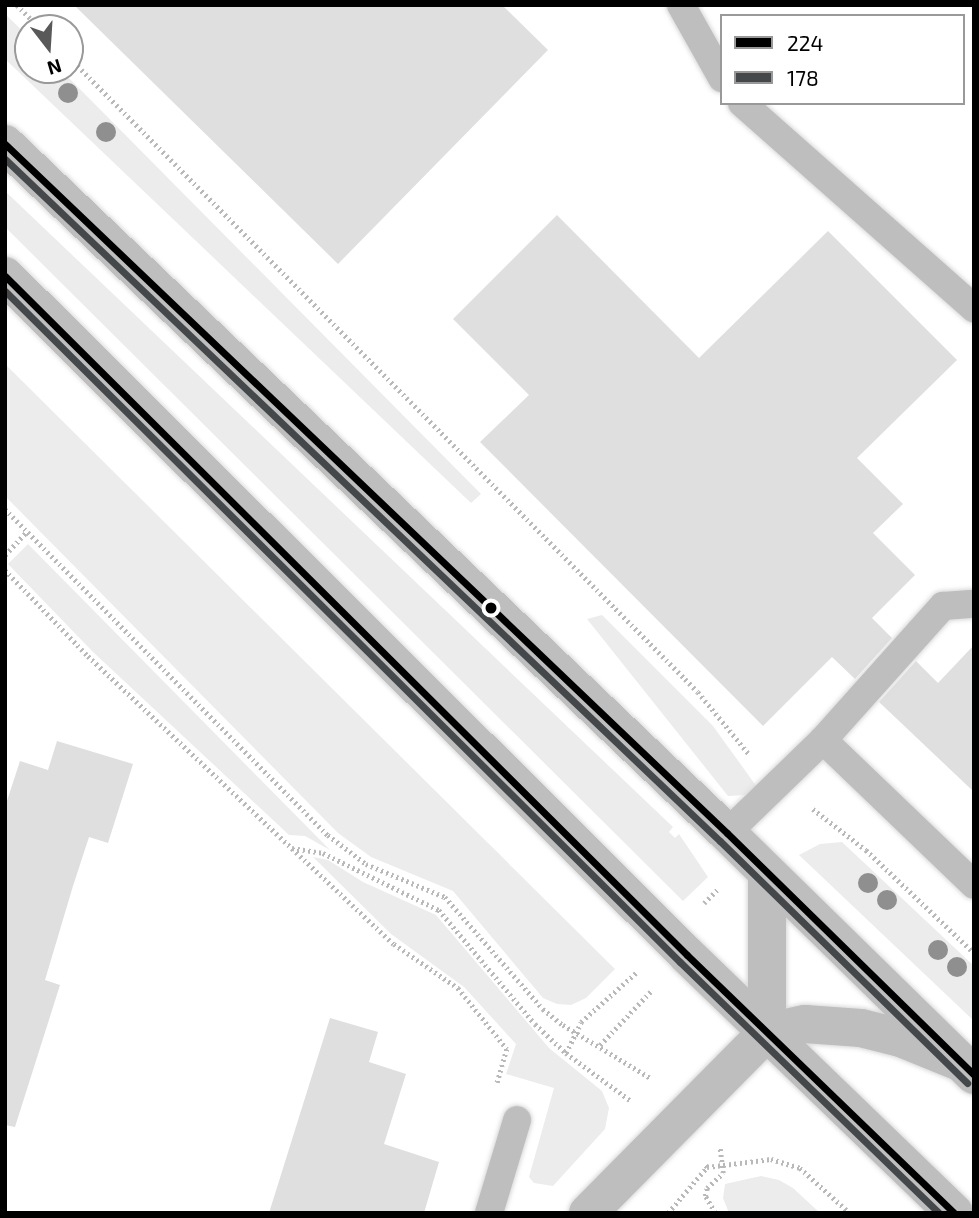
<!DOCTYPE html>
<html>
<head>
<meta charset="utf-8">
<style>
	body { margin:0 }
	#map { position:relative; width:979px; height:1218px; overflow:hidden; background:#fff; font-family:"Exo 2",sans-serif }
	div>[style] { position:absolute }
	.green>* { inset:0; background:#ececec }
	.building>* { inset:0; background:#dfdfdf }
	.path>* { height:4.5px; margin-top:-2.25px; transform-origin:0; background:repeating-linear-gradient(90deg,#b9b9b9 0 2px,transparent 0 5.5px) }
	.roads { filter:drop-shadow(0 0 2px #dbdbdb) drop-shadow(0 0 2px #dbdbdb) }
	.service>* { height:28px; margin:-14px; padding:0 14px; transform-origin:14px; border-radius:14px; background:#bebebe }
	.minor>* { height:38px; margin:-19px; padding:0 19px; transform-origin:19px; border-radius:19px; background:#bebebe }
	.primary>* { height:38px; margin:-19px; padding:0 19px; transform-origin:19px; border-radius:19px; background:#bebebe }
	.bus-1>* { height:7px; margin:-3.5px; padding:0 3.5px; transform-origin:3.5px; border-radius:3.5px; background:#000 }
	.bus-2>* { height:7px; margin:-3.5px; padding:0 3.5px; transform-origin:3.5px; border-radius:3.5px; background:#45484a }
	.trees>* { width:20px; height:20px; margin:-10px; border-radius:50%; background:#8f8f8f }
	.dots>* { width:19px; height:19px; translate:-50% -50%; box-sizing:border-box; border:4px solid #fff; border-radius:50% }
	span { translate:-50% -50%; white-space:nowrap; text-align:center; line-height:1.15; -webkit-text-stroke:7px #fff; paint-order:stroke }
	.frame { position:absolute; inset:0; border:7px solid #000; pointer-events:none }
	.legend { position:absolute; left:720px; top:14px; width:245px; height:91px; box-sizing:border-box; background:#fff; border:2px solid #999; margin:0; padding:9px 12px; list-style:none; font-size:21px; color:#000 }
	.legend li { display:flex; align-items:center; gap:14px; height:35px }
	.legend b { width:35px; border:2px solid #999 }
	.north { position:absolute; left:14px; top:14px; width:70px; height:70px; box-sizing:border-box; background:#fff; border:2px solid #999; border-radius:50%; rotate:163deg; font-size:19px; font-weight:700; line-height:28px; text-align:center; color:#000 }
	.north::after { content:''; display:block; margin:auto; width:24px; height:32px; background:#595959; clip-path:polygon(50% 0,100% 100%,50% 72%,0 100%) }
</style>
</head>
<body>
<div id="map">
	<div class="green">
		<i style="clip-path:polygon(5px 14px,28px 36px,28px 70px,61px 70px,481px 494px,471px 503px,5px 59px)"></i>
		<i style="clip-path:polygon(5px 191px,673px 827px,669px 832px,675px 838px,679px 834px,708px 877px,683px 901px,673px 891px,5px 227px)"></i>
		<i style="clip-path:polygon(5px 364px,615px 969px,586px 998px,571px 1005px,557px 1004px,543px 998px,453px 891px,371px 857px,338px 833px,5px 496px)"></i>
		<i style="clip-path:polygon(28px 544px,330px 850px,305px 836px,289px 835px,93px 652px,8px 564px)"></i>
		<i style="clip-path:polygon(602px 615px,713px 726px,757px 787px,745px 795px,728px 796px,587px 619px)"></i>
		<i style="clip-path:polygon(842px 842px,974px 966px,974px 1021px,799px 855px,820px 844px)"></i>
		<i style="clip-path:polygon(313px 857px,328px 860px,363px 882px,436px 915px,549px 1048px,602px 1091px,609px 1108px,605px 1129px,553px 1186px,534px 1183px,529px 1177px,554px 1088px,506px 1074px,516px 1044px,464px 987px,391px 934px)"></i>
		<i style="clip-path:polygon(761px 1176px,779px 1180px,793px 1188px,820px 1213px,729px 1213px,723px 1198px,725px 1184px)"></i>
	</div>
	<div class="building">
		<i style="clip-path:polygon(74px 5px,502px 5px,548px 50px,338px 264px)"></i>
		<i style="clip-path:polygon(557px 215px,699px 358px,828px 231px,957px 360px,857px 458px,903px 504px,873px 533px,915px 575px,872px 618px,892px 638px,855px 679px,832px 657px,763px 726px,480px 442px,529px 395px,453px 319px)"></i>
		<i style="clip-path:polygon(974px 645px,974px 792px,879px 702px,916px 661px,938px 683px)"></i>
		<i style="clip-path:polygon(57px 741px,133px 764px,108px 843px,89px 837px,73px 886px,45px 980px,60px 985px,15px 1127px,5px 1125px,5px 807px,20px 761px,48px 770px)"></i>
		<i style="clip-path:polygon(330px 1018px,378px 1032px,369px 1062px,406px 1074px,384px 1144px,439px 1162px,424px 1213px,269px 1213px)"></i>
	</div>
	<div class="path">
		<i style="left:17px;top:5px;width:33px;rotate:45deg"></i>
		<i style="left:70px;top:58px;width:892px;rotate:45.27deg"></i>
		<i style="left:698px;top:692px;width:80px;rotate:50.6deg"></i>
		<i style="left:5px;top:509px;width:459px;rotate:45.3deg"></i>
		<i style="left:328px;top:835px;width:48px;rotate:37.3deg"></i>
		<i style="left:366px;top:864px;width:86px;rotate:22.7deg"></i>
		<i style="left:445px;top:897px;width:149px;rotate:48.8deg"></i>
		<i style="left:543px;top:1009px;width:26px;rotate:39deg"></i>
		<i style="left:563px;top:1025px;width:104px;rotate:31.2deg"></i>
		<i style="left:5px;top:555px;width:33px;rotate:-47deg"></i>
		<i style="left:5px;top:570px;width:120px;rotate:46deg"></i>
		<i style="left:88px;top:656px;width:420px;rotate:43.3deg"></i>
		<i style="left:394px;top:944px;width:78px;rotate:34.5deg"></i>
		<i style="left:458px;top:988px;width:78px;rotate:51.2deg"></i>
		<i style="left:507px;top:1049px;width:35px;rotate:106deg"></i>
		<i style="left:813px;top:809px;width:67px;rotate:37.7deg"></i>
		<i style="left:866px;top:850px;width:149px;rotate:43.6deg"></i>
		<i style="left:292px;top:848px;width:31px;rotate:9deg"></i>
		<i style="left:323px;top:853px;width:129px;rotate:26.2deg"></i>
		<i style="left:439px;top:910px;width:149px;rotate:49.9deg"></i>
		<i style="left:535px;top:1024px;width:42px;rotate:43.1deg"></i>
		<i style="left:566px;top:1053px;width:81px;rotate:36.4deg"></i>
		<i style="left:704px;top:903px;width:20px;rotate:-45deg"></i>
		<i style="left:600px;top:1045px;width:76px;rotate:-46.6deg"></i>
		<i style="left:566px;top:1053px;width:34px;rotate:-64deg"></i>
		<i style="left:581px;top:1022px;width:75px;rotate:-41.8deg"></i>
		<i style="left:707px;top:1167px;width:64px;rotate:-7.1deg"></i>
		<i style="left:771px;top:1159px;width:30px;rotate:17deg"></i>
		<i style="left:800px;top:1168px;width:67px;rotate:42deg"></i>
		<i style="left:668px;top:1213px;width:60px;rotate:-49.7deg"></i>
		<i style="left:707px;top:1167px;width:5px;rotate:-143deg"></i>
		<i style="left:715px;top:1213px;width:20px;rotate:-120deg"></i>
		<i style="left:705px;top:1196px;width:8px;rotate:-76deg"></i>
		<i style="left:707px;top:1188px;width:22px;rotate:-43deg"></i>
		<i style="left:723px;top:1173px;width:26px;rotate:-97deg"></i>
	</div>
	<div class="roads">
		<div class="service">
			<i style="left:681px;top:5px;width:84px;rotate:60.7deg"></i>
			<i style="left:742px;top:103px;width:310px;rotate:41.5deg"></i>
			<i style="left:823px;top:740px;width:209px;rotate:43.8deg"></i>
			<i style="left:727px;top:833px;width:134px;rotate:-44.1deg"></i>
			<i style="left:823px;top:740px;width:180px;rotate:-48.2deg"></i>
			<i style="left:943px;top:606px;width:31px;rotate:-4deg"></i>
			<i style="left:489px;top:1213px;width:97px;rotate:-73.2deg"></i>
		</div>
		<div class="minor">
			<i style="left:767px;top:873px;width:159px;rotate:90deg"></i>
			<i style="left:588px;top:1213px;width:255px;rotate:-45.3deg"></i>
			<i style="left:767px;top:1032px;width:39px;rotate:-12deg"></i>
			<i style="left:805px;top:1024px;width:56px;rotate:4.1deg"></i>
			<i style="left:861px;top:1028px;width:38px;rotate:14deg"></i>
			<i style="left:898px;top:1037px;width:67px;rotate:22deg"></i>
		</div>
		<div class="primary">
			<i style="left:5px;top:144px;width:998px;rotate:43.66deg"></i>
			<i style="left:727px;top:833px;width:346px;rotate:44.4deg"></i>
			<i style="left:5px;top:276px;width:962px;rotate:44.87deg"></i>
			<i style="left:687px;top:955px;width:371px;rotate:44deg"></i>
		</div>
	</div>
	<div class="bus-1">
		<i style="left:5px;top:144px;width:998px;rotate:43.66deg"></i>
		<i style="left:727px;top:833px;width:346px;rotate:44.4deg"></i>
		<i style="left:5px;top:276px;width:962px;rotate:44.87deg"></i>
		<i style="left:687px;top:955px;width:371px;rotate:44deg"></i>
	</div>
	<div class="bus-2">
		<i style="left:5px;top:159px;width:988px;rotate:43.65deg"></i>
		<i style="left:720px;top:841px;width:346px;rotate:44.4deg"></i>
		<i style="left:5px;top:291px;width:952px;rotate:44.83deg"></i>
		<i style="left:680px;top:962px;width:361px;rotate:44.1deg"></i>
	</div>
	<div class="trees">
		<i style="left:68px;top:93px"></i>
		<i style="left:106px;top:132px"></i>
		<i style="left:868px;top:883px"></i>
		<i style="left:887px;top:900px"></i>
		<i style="left:938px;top:950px"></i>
		<i style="left:957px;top:967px"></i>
	</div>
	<div class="dots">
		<i style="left:491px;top:608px;background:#000"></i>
	</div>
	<div class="frame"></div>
	<ul class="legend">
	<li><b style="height:9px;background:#000"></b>224</li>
	<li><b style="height:9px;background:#45484a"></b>178</li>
	</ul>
	<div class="north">N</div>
</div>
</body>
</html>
